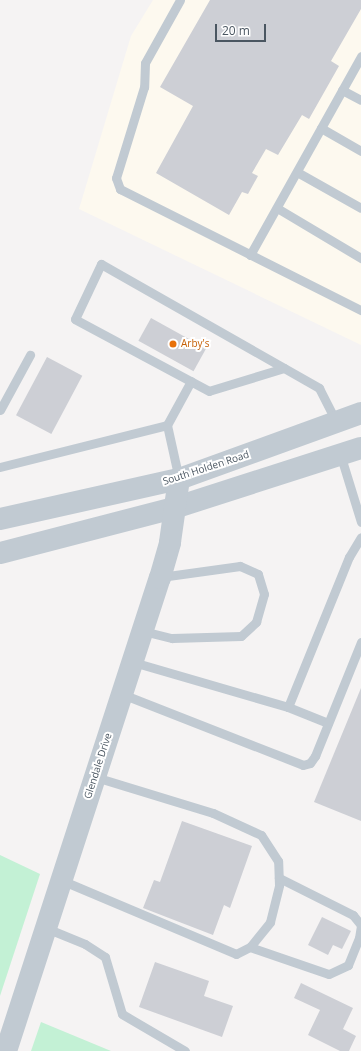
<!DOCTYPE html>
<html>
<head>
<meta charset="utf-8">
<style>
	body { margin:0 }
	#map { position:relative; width:361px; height:1051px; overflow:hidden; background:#f5f3f3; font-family:"Open Sans",sans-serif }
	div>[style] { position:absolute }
	.commercial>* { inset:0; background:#fdf9ef }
	.green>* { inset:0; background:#c3f1d5 }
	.building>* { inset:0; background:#cdcfd5; transform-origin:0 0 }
	.service>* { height:9px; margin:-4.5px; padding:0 4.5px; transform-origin:4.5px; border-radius:4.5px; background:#c1cad2 }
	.tertiary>* { height:22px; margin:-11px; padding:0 11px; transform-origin:11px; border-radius:11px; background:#c1cad2 }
	.dots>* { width:11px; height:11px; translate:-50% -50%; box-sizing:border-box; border:2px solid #fff; border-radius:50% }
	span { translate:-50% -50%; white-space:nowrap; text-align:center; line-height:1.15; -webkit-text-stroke:4px #fff; paint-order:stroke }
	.food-label { font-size:10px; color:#c56008 }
	.left { translate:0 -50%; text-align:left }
	.street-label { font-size:10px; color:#4a5661 }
	.scale { position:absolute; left:215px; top:24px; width:51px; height:18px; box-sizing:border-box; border:2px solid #4a5661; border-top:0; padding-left:5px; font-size:12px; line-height:14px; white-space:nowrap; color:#4a5661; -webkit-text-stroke:3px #fff; paint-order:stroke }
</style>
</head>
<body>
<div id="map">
	<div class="commercial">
		<i style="clip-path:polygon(153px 0,361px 0,361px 345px,79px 209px,131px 36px)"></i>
	</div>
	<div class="green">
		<i style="clip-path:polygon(0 855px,40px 874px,0 996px)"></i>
		<i style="clip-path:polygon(41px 1022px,111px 1051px,31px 1051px)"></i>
	</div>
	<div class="building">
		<i style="clip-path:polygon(210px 0,361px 0,361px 9px,331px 61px,339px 66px,309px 119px,302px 115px,278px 155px,266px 149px,252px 173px,258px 176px,248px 194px,242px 192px,229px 215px,156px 173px,193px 106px,160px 87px)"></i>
		<i style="left:151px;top:318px;width:63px;height:26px;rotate:29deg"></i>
		<i style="left:47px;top:357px;width:40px;height:66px;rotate:28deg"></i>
		<i style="clip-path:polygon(361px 688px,361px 821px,314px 802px)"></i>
		<i style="clip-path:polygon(182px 821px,252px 846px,230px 908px,224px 905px,213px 935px,143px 908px,154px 880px,160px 882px)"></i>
		<i style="clip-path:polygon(322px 917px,351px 931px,342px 949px,333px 945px,328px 955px,308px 945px)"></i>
		<i style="clip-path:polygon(155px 962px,209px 981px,204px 996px,233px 1006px,222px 1037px,139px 1007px)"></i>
		<i style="clip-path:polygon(301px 983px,353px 1008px,343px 1029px,356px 1036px,349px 1051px,340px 1051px,308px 1035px,320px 1010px,294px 998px)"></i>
	</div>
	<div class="service">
		<i style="left:180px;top:0;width:72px;rotate:119.1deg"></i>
		<i style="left:145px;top:63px;width:24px;rotate:92deg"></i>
		<i style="left:144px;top:87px;width:95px;rotate:107.1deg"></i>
		<i style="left:116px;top:178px;width:12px;rotate:70deg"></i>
		<i style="left:120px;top:189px;width:270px;rotate:26.7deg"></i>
		<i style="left:342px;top:90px;width:21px;rotate:28deg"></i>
		<i style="left:321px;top:128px;width:46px;rotate:29.9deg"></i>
		<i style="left:297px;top:172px;width:73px;rotate:29.4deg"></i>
		<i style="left:277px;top:208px;width:98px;rotate:30.8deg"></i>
		<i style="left:250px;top:255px;width:228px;rotate:-60.8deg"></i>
		<i style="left:284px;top:368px;width:78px;rotate:163deg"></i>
		<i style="left:209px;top:391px;width:152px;rotate:-151.8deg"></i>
		<i style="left:75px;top:319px;width:61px;rotate:-64.7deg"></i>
		<i style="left:101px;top:264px;width:251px;rotate:29.6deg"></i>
		<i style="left:319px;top:388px;width:39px;rotate:63deg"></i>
		<i style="left:0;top:410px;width:63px;rotate:-61.4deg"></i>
		<i style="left:167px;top:425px;width:50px;rotate:-61.4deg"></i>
		<i style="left:341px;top:457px;width:68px;rotate:72.9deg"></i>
		<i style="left:0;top:467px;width:172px;rotate:-14.1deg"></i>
		<i style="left:167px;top:425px;width:55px;rotate:77.5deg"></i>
		<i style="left:143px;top:631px;width:30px;rotate:14deg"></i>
		<i style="left:172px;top:638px;width:69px;rotate:-1.7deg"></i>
		<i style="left:241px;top:636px;width:21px;rotate:-43deg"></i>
		<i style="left:256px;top:622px;width:29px;rotate:-74deg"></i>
		<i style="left:264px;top:594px;width:21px;rotate:-107deg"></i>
		<i style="left:258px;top:574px;width:20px;rotate:-156deg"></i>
		<i style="left:240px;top:566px;width:80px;rotate:172.1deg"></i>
		<i style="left:133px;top:662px;width:161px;rotate:16.2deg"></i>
		<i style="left:288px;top:707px;width:43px;rotate:21.8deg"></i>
		<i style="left:122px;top:694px;width:194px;rotate:21.4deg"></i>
		<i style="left:303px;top:765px;width:7px;rotate:-16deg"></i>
		<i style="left:310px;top:763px;width:9px;rotate:-54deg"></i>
		<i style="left:315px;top:756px;width:123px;rotate:-68deg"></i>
		<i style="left:288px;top:707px;width:162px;rotate:-67.9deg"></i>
		<i style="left:349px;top:557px;width:23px;rotate:-59deg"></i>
		<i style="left:61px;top:880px;width:190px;rotate:22.9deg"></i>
		<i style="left:236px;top:954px;width:16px;rotate:-27deg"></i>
		<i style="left:250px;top:947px;width:32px;rotate:-51deg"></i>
		<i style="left:270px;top:922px;width:38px;rotate:-76deg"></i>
		<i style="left:279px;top:885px;width:24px;rotate:-92deg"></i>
		<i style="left:278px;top:861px;width:31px;rotate:-123deg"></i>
		<i style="left:261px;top:835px;width:53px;rotate:-155.4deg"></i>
		<i style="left:213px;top:813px;width:123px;rotate:-163deg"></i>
		<i style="left:46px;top:928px;width:42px;rotate:22.3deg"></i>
		<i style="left:85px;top:944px;width:24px;rotate:33deg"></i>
		<i style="left:105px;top:957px;width:59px;rotate:73.4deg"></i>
		<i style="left:122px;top:1014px;width:73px;rotate:30.4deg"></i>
		<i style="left:250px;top:947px;width:83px;rotate:18.9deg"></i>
		<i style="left:329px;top:974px;width:21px;rotate:-25deg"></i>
		<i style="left:348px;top:965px;width:29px;rotate:-68deg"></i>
		<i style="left:359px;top:938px;width:13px;rotate:-81deg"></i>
		<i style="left:361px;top:925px;width:13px;rotate:-129deg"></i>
		<i style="left:353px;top:915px;width:83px;rotate:-153.4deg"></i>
	</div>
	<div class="tertiary">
		<i style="left:0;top:519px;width:183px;rotate:-12.6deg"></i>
		<i style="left:179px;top:479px;width:194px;rotate:-19.9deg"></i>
		<i style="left:0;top:553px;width:180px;rotate:-14.5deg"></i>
		<i style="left:174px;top:508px;width:196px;rotate:-17.8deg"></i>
		<i style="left:6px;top:1051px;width:497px;rotate:-72deg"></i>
		<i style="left:160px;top:578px;width:37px;rotate:-74deg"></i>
		<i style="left:170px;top:542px;width:64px;rotate:-81.9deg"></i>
	</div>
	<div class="dots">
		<i style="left:173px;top:344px;background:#e8710a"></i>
	</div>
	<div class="food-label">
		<span class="left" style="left:181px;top:344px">Arby's</span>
	</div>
	<div class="street-label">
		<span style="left:206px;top:468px;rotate:-18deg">South Holden Road</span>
		<span style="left:98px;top:766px;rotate:-72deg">Glendale Drive</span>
	</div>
	<div class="scale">20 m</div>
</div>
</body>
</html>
